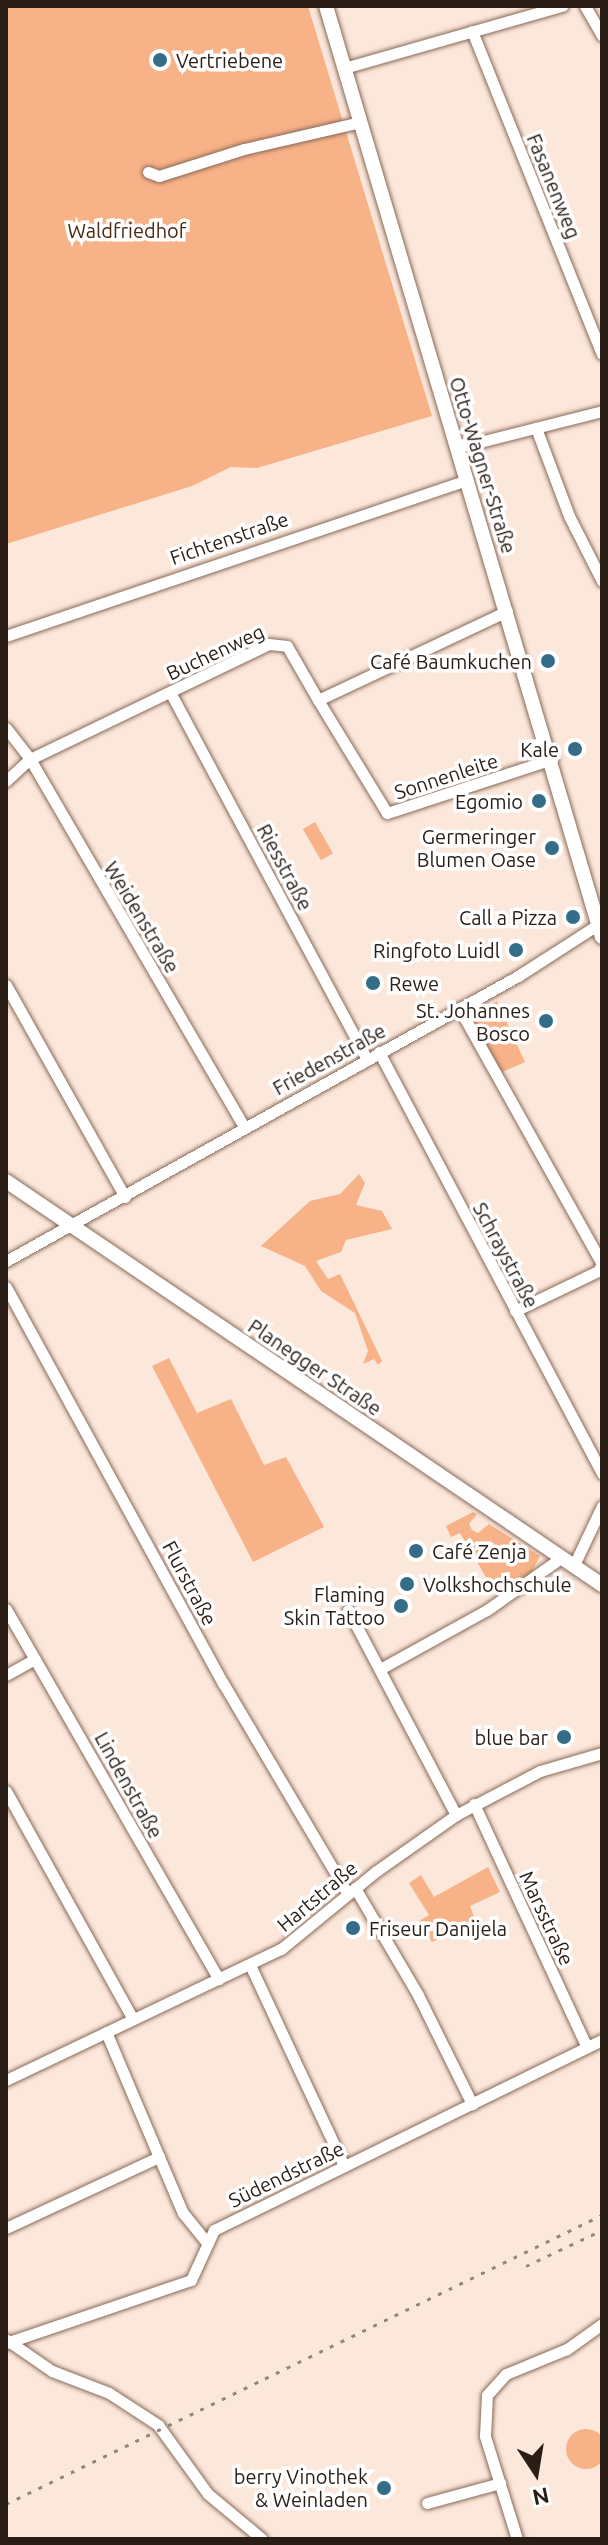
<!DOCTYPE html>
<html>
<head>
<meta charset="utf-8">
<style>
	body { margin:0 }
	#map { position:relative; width:608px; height:2545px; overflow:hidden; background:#fce7db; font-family:Ubuntu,sans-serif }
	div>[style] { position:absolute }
	.green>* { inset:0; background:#f8b287; transform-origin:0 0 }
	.round { border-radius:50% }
	.roads { filter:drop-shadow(0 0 2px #886a58) drop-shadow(0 0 2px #886a58) }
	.minor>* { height:11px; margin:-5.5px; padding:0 5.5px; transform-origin:5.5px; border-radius:5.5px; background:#fff }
	.tertiary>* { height:14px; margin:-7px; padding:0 7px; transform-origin:7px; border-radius:7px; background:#fff }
	.rail>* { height:3px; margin-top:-1.5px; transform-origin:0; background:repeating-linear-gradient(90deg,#95857b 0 4px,transparent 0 12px) }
	.dots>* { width:22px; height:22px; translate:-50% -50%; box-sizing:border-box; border:4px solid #fff; border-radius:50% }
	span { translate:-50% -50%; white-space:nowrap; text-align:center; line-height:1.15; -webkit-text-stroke:7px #fff; paint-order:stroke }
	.poi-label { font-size:20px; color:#291d16 }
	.left { translate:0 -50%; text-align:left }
	.right { translate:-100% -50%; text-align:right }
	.street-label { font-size:20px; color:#291d16 }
	.park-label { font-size:20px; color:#4c2911 }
	.frame { position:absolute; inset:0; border:8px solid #291d16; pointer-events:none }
	.north { position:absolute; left:496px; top:2433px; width:80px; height:80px; -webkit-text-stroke:6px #fff; paint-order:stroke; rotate:168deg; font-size:22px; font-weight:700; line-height:32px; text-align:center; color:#291d16 }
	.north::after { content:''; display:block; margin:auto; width:28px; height:36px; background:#291d16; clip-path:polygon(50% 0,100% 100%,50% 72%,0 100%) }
</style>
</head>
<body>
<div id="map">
	<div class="green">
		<i style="clip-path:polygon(6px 6px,308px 6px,432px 416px,257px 468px,231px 467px,192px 486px,6px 544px)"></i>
		<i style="left:315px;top:822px;width:36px;height:14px;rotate:60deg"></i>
		<i style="clip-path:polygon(497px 1001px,525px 1062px,502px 1072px,470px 1017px)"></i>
		<i style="clip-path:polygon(359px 1174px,365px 1183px,356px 1205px,382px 1211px,392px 1229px,346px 1240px,341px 1252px,316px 1261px,328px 1279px,340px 1274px,382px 1361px,378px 1365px,374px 1359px,363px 1364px,368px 1351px,355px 1313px,321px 1291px,305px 1266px,261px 1246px,310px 1201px,340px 1194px)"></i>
		<i style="clip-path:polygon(169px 1358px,197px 1413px,231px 1399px,264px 1465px,286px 1457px,324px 1527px,253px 1562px,152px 1366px)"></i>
		<i style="clip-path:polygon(473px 1512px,477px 1514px,469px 1524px,472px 1530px,478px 1533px,489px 1524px,540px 1556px,530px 1575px,497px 1596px,460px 1533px,451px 1537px,446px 1526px)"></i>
		<i style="clip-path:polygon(488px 1867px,500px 1892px,470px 1906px,476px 1922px,432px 1942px,419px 1921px,429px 1915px,409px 1883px,421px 1875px,434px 1897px)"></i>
		<i class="round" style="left:566px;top:2429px;width:40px;height:40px"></i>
	</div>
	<div class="roads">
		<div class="minor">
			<i style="left:585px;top:6px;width:34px;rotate:60deg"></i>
			<i style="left:472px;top:31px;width:348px;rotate:68.1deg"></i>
			<i style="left:344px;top:68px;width:227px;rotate:-15.9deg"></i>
			<i style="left:148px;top:172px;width:12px;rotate:20deg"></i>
			<i style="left:159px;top:176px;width:89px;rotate:-17.6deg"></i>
			<i style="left:244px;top:149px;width:119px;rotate:-13.1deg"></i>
			<i style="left:536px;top:428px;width:94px;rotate:69.4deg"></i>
			<i style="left:569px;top:516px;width:73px;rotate:63.1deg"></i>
			<i style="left:456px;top:448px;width:151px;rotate:-14.2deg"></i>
			<i style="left:6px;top:636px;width:487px;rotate:-18.7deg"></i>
			<i style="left:170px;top:692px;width:417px;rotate:61.8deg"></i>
			<i style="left:318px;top:700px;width:132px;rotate:58.6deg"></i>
			<i style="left:387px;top:813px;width:174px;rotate:-18.1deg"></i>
			<i style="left:6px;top:728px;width:39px;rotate:52deg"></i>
			<i style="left:30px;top:759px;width:426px;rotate:59.8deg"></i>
			<i style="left:6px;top:781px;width:33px;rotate:-43deg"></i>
			<i style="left:30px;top:759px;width:265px;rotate:-25.7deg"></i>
			<i style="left:269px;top:644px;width:18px;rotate:6deg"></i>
			<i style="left:287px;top:646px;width:62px;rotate:60.1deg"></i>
			<i style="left:318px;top:700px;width:209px;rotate:-25.2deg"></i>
			<i style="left:6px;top:985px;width:243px;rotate:60.7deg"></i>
			<i style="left:459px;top:1008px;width:293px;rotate:60.8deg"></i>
			<i style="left:602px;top:1264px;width:8px;rotate:120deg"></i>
			<i style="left:598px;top:1271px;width:92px;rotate:154.3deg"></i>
			<i style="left:379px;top:1052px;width:477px;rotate:62.1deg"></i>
			<i style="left:6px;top:1261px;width:586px;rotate:-29.1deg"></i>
			<i style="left:518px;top:976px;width:100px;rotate:-32.7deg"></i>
			<i style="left:6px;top:1287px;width:452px;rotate:61.3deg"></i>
			<i style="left:223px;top:1683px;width:245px;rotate:59.4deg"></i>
			<i style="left:574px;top:1565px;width:65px;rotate:-64.6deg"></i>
			<i style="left:6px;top:1609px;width:427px;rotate:60.1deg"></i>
			<i style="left:348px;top:1610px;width:232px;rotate:62.2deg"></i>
			<i style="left:380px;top:1669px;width:122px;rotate:-28.9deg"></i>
			<i style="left:487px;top:1610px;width:92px;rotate:-35.2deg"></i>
			<i style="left:6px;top:1675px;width:33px;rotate:-29deg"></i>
			<i style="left:6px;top:1791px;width:261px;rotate:60.9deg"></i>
			<i style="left:474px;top:1804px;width:268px;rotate:65.1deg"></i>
			<i style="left:355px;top:1888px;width:124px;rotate:59.5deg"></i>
			<i style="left:418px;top:1995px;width:122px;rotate:63.6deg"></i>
			<i style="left:250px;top:1965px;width:222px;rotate:64.9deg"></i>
			<i style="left:106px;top:2032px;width:197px;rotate:67deg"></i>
			<i style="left:183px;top:2213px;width:35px;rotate:51deg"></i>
			<i style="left:6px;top:2080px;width:305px;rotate:-25.5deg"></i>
			<i style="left:281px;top:1949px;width:122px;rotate:-39.3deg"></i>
			<i style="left:375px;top:1872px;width:99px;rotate:-35.1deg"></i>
			<i style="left:456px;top:1815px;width:95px;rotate:-27.6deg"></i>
			<i style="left:540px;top:1771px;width:65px;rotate:-16.2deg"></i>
			<i style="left:6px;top:2228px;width:169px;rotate:-24.9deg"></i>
			<i style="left:7px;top:2340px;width:55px;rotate:34.6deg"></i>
			<i style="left:52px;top:2371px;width:61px;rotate:21.1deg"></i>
			<i style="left:109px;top:2393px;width:59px;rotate:33.1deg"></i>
			<i style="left:158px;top:2425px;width:85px;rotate:54.1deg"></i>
			<i style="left:208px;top:2494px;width:70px;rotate:39.8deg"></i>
			<i style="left:6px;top:2343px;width:195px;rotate:-18.8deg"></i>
			<i style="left:191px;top:2280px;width:55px;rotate:-65.3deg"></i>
			<i style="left:214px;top:2230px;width:432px;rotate:-26.1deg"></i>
			<i style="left:427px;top:2503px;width:76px;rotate:-15.3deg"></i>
			<i style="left:517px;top:2539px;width:108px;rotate:-107.3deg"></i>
			<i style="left:485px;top:2436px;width:41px;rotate:-87.2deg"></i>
			<i style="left:487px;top:2395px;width:28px;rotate:-48deg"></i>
			<i style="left:506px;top:2374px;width:66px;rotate:-22.3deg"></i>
			<i style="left:567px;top:2349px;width:43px;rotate:-35.5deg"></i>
		</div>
		<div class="tertiary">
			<i style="left:326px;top:6px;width:971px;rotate:73.49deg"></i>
			<i style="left:6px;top:1181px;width:720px;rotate:34.13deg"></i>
		</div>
	</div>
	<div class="rail">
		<i style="left:526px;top:2266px;width:84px;rotate:-25.3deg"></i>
		<i style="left:6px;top:2504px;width:662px;rotate:-25.87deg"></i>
	</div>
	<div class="dots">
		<i style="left:160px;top:60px;background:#356c87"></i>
		<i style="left:548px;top:661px;background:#356c87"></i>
		<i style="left:575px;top:749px;background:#356c87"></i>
		<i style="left:539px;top:801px;background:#356c87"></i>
		<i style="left:552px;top:848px;background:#356c87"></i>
		<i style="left:573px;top:917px;background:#356c87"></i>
		<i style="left:516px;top:950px;background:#356c87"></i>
		<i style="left:373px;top:983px;background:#356c87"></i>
		<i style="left:546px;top:1021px;background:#356c87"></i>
		<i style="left:416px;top:1551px;background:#356c87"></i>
		<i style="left:407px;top:1584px;background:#356c87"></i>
		<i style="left:401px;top:1606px;background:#356c87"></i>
		<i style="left:564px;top:1737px;background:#356c87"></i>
		<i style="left:353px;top:1928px;background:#356c87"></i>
		<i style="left:384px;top:2488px;background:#356c87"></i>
	</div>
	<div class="poi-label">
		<span class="left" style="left:176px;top:60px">Vertriebene</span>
		<span class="right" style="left:532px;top:661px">Café Baumkuchen</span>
		<span class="right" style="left:559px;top:749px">Kale</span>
		<span class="right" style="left:523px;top:801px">Egomio</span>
		<span class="right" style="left:536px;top:848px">Germeringer<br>Blumen Oase</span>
		<span class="right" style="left:557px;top:917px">Call a Pizza</span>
		<span class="right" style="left:500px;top:950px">Ringfoto Luidl</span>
		<span class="left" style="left:389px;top:983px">Rewe</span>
		<span class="right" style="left:530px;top:1022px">St. Johannes<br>Bosco</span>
		<span class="left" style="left:432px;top:1551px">Café Zenja</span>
		<span class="left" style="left:423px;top:1584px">Volkshochschule</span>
		<span class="right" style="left:385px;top:1606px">Flaming<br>Skin Tattoo</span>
		<span class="right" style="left:548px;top:1737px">blue bar</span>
		<span class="left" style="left:369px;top:1928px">Friseur Danijela</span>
		<span class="right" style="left:368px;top:2488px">berry Vinothek<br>&amp; Weinladen</span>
	</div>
	<div class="street-label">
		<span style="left:554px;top:186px;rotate:68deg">Fasanenweg</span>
		<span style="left:483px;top:465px;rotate:73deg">Otto-Wagner-Straße</span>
		<span style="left:229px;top:538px;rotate:-19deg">Fichtenstraße</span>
		<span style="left:215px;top:652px;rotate:-25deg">Buchenweg</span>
		<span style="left:446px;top:776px;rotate:-18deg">Sonnenleite</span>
		<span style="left:285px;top:867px;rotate:62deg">Riesstraße</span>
		<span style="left:142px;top:917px;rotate:59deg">Weidenstraße</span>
		<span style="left:329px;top:1059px;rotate:-29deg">Friedenstraße</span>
		<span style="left:506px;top:1255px;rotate:62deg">Schraystraße</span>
		<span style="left:315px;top:1367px;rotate:34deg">Planegger Straße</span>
		<span style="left:190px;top:1583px;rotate:62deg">Flurstraße</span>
		<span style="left:129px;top:1785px;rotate:61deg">Lindenstraße</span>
		<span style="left:317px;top:1896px;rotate:-40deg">Hartstraße</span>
		<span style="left:547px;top:1918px;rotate:65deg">Marsstraße</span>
		<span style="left:286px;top:2174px;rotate:-26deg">Südendstraße</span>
	</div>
	<div class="park-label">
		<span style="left:127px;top:230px">Waldfriedhof</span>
	</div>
	<div class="frame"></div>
	<div class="north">N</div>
</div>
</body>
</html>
